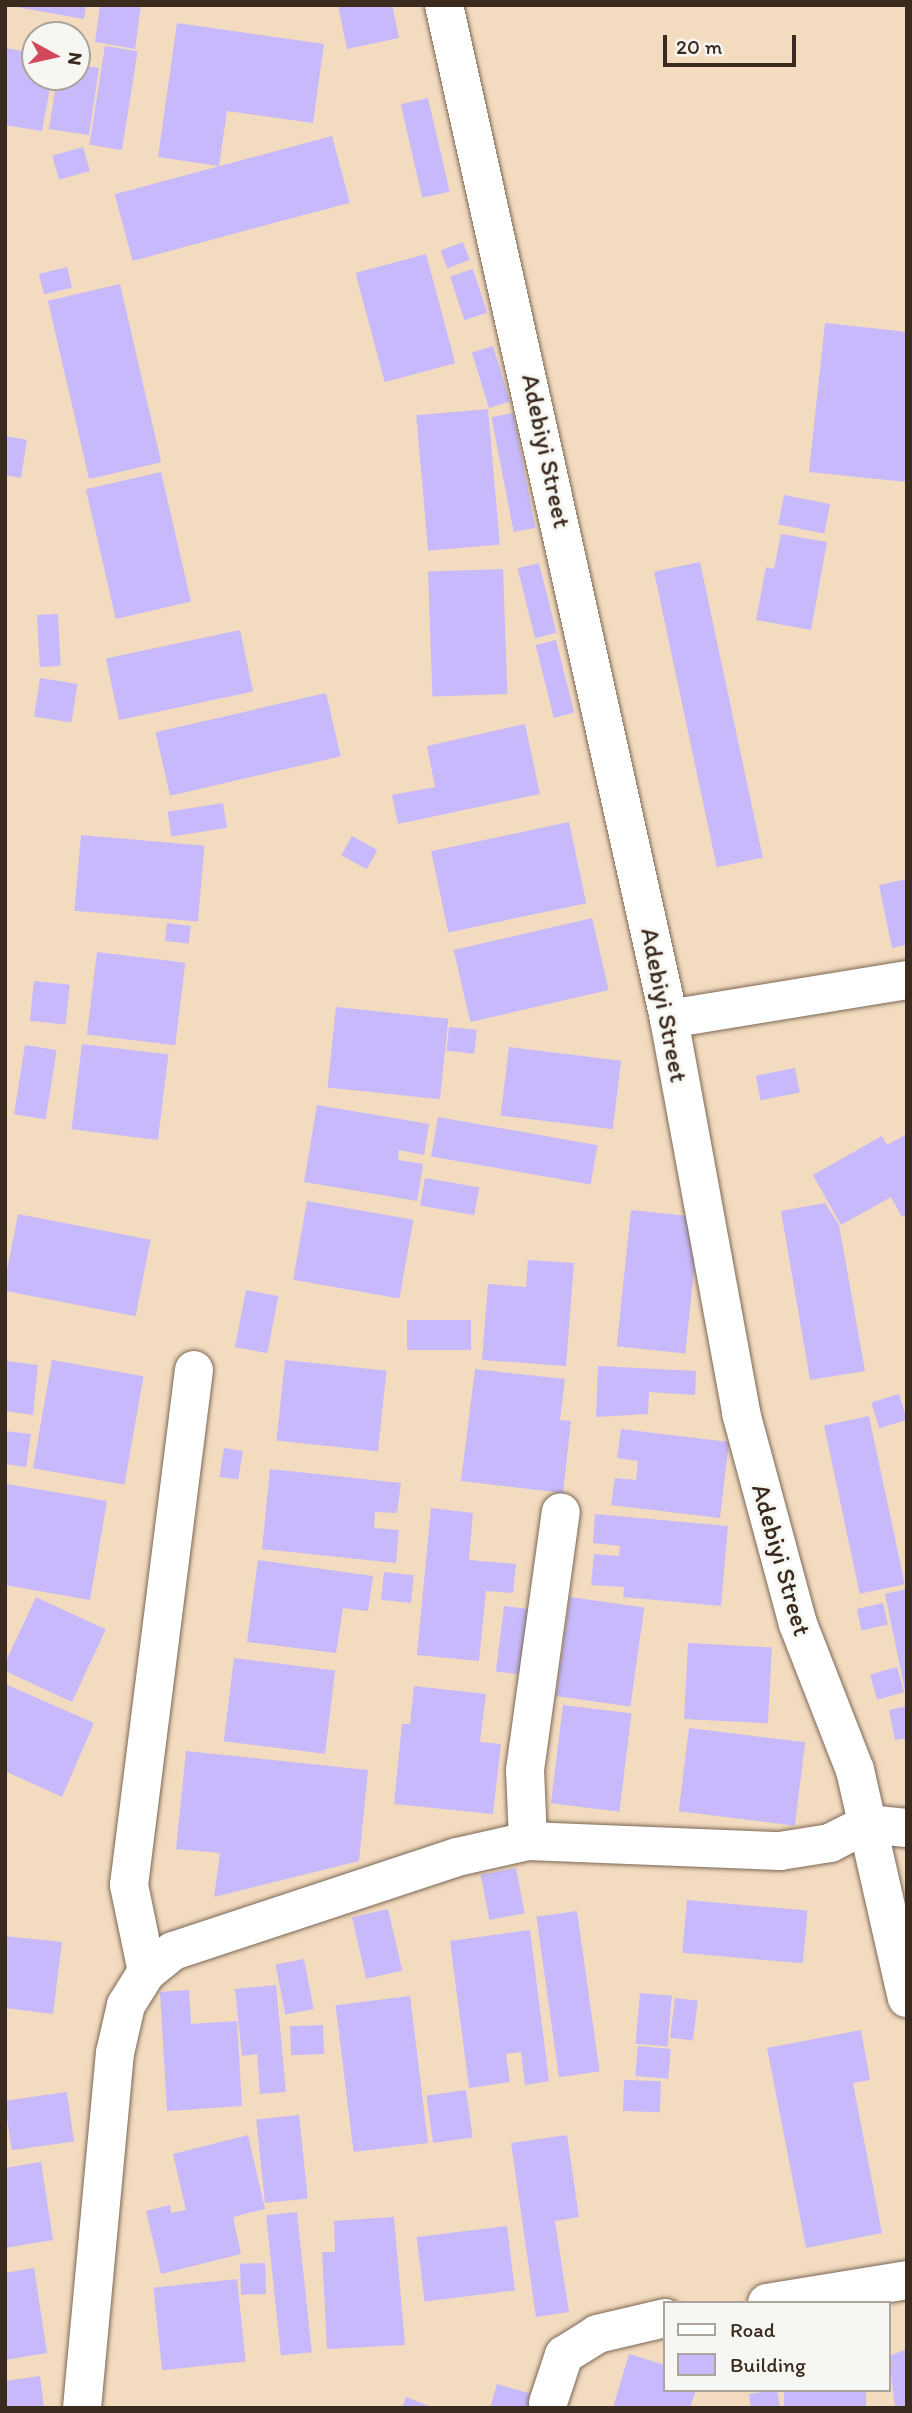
<!DOCTYPE html>
<html>
<head>
<meta charset="utf-8">
<style>
	body { margin:0 }
	#map { position:relative; width:912px; height:2413px; overflow:hidden; background:#f3dbbf; font-family:Itim,sans-serif }
	div>[style] { position:absolute }
	.building>* { inset:0; background:#c7b9fb; transform-origin:0 0 }
	.roads { filter:drop-shadow(0 0 2px #7b6856) drop-shadow(0 0 2px #7b6856) }
	.street>* { height:38px; margin:-19px; padding:0 19px; transform-origin:19px; border-radius:19px; background:#fff }
	span { translate:-50% -50%; white-space:nowrap; text-align:center; line-height:1.15; -webkit-text-stroke:6px #f6f6f2; paint-order:stroke }
	.street-label { font-size:26px; color:#3b2a1e }
	.frame { position:absolute; inset:0; border:7px solid #3b2a1e; pointer-events:none }
	.legend { position:absolute; left:663px; top:2301px; width:228px; height:91px; box-sizing:border-box; background:#f6f6f2; border:2px solid #aba49d; margin:0; padding:9px 12px; list-style:none; font-size:21px; color:#3b2a1e }
	.legend li { display:flex; align-items:center; gap:14px; height:35px }
	.legend b { width:35px; border:2px solid #aba49d }
	.north { position:absolute; left:21px; top:21px; width:70px; height:70px; box-sizing:border-box; background:#f6f6f2; border:2px solid #aba49d; border-radius:50%; rotate:98deg; font-size:19px; font-weight:700; line-height:28px; text-align:center; color:#3b2a1e }
	.north::after { content:''; display:block; margin:auto; width:24px; height:32px; background:#d1495b; clip-path:polygon(50% 0,100% 100%,50% 72%,0 100%) }
	.scale { position:absolute; left:663px; top:35px; width:133px; height:32px; box-sizing:border-box; border:4px solid #3b2a1e; border-top:0; padding-left:9px; font-size:21px; line-height:24px; white-space:nowrap; color:#3b2a1e; -webkit-text-stroke:5px #f6f6f2; paint-order:stroke }
</style>
</head>
<body>
<div id="map">
	<div class="building">
		<i style="clip-path:polygon(5px 5px,86px 5px,84px 19px)"></i>
		<i style="clip-path:polygon(100px 5px,141px 5px,135px 49px,95px 42px)"></i>
		<i style="clip-path:polygon(338px 5px,392px 5px,399px 38px,347px 49px)"></i>
		<i style="clip-path:polygon(177px 23px,324px 44px,313px 123px,227px 111px,219px 166px,158px 157px)"></i>
		<i style="left:105px;top:46px;width:33px;height:100px;rotate:9deg"></i>
		<i style="clip-path:polygon(5px 48px,35px 53px,35px 77px,52px 77px,42px 131px,5px 125px)"></i>
		<i style="clip-path:polygon(77px 65px,99px 68px,89px 135px,49px 129px,57px 77px,77px 77px)"></i>
		<i style="left:428px;top:98px;width:96px;height:28px;rotate:77deg"></i>
		<i style="left:332px;top:136px;width:69px;height:225px;rotate:75deg"></i>
		<i style="left:83px;top:147px;width:25px;height:32px;rotate:74deg"></i>
		<i style="left:463px;top:242px;width:19px;height:24px;rotate:69deg"></i>
		<i style="left:426px;top:254px;width:113px;height:73px;rotate:75deg"></i>
		<i style="left:67px;top:267px;width:21px;height:29px;rotate:76deg"></i>
		<i style="left:473px;top:269px;width:46px;height:24px;rotate:72deg"></i>
		<i style="left:120px;top:284px;width:183px;height:74px;rotate:77deg"></i>
		<i style="clip-path:polygon(825px 323px,907px 332px,907px 482px,809px 472px)"></i>
		<i style="left:493px;top:346px;width:58px;height:22px;rotate:73deg"></i>
		<i style="left:488px;top:409px;width:136px;height:72px;rotate:85deg"></i>
		<i style="left:513px;top:413px;width:117px;height:22px;rotate:79deg"></i>
		<i style="clip-path:polygon(5px 436px,27px 440px,21px 478px,5px 475px)"></i>
		<i style="left:161px;top:472px;width:133px;height:77px;rotate:77deg"></i>
		<i style="left:784px;top:495px;width:47px;height:30px;rotate:11deg"></i>
		<i style="clip-path:polygon(781px 534px,827px 542px,811px 630px,756px 620px,766px 567px,774px 569px)"></i>
		<i style="left:700px;top:562px;width:302px;height:47px;rotate:78deg"></i>
		<i style="left:539px;top:563px;width:72px;height:22px;rotate:76deg"></i>
		<i style="left:503px;top:569px;width:125px;height:75px;rotate:88deg"></i>
		<i style="left:58px;top:614px;width:52px;height:21px;rotate:87deg"></i>
		<i style="left:240px;top:630px;width:63px;height:137px;rotate:78deg"></i>
		<i style="left:556px;top:640px;width:75px;height:21px;rotate:76deg"></i>
		<i style="left:40px;top:678px;width:38px;height:39px;rotate:9deg"></i>
		<i style="left:326px;top:693px;width:65px;height:175px;rotate:77deg"></i>
		<i style="clip-path:polygon(525px 724px,540px 794px,398px 824px,392px 795px,435px 787px,427px 746px)"></i>
		<i style="left:223px;top:803px;width:25px;height:56px;rotate:81deg"></i>
		<i style="left:569px;top:822px;width:83px;height:141px;rotate:78deg"></i>
		<i style="left:81px;top:835px;width:124px;height:76px;rotate:5deg"></i>
		<i style="left:352px;top:836px;width:29px;height:22px;rotate:29deg"></i>
		<i style="clip-path:polygon(907px 879px,907px 945px,892px 948px,879px 885px)"></i>
		<i style="left:592px;top:918px;width:74px;height:142px;rotate:77deg"></i>
		<i style="left:167px;top:923px;width:24px;height:18px;rotate:7deg"></i>
		<i style="left:97px;top:952px;width:89px;height:83px;rotate:7deg"></i>
		<i style="left:34px;top:981px;width:36px;height:40px;rotate:6deg"></i>
		<i style="left:336px;top:1007px;width:113px;height:81px;rotate:6deg"></i>
		<i style="left:449px;top:1027px;width:28px;height:24px;rotate:6deg"></i>
		<i style="left:82px;top:1044px;width:87px;height:86px;rotate:7deg"></i>
		<i style="left:25px;top:1045px;width:32px;height:70px;rotate:9deg"></i>
		<i style="left:509px;top:1047px;width:113px;height:69px;rotate:7deg"></i>
		<i style="left:795px;top:1068px;width:25px;height:40px;rotate:79deg"></i>
		<i style="clip-path:polygon(317px 1105px,429px 1124px,424px 1155px,399px 1150px,398px 1160px,423px 1164px,417px 1201px,304px 1182px)"></i>
		<i style="left:438px;top:1117px;width:162px;height:40px;rotate:10deg"></i>
		<i style="clip-path:polygon(907px 1134px,907px 1214px,902px 1217px,891px 1197px,841px 1225px,813px 1175px,882px 1136px,887px 1145px)"></i>
		<i style="left:425px;top:1178px;width:55px;height:28px;rotate:10deg"></i>
		<i style="left:307px;top:1201px;width:108px;height:80px;rotate:10deg"></i>
		<i style="clip-path:polygon(825px 1203px,839px 1225px,865px 1371px,810px 1380px,781px 1211px)"></i>
		<i style="left:631px;top:1210px;width:69px;height:137px;rotate:6deg"></i>
		<i style="left:18px;top:1214px;width:135px;height:78px;rotate:11deg"></i>
		<i style="clip-path:polygon(528px 1260px,574px 1263px,566px 1366px,482px 1360px,488px 1284px,526px 1287px)"></i>
		<i style="left:246px;top:1290px;width:33px;height:58px;rotate:11deg"></i>
		<i style="left:407px;top:1320px;width:64px;height:30px"></i>
		<i style="left:52px;top:1360px;width:93px;height:110px;rotate:10deg"></i>
		<i style="left:285px;top:1360px;width:102px;height:81px;rotate:6deg"></i>
		<i style="clip-path:polygon(6px 1361px,38px 1365px,33px 1415px,5px 1411px)"></i>
		<i style="clip-path:polygon(598px 1366px,696px 1371px,695px 1395px,649px 1392px,648px 1414px,596px 1417px)"></i>
		<i style="clip-path:polygon(475px 1369px,565px 1379px,560px 1420px,571px 1421px,563px 1493px,461px 1481px)"></i>
		<i style="left:899px;top:1394px;width:27px;height:29px;rotate:73deg"></i>
		<i style="left:869px;top:1416px;width:172px;height:46px;rotate:78deg"></i>
		<i style="clip-path:polygon(621px 1429px,729px 1442px,720px 1518px,611px 1505px,615px 1478px,636px 1480px,638px 1461px,617px 1458px)"></i>
		<i style="clip-path:polygon(5px 1431px,31px 1434px,26px 1467px,5px 1464px)"></i>
		<i style="left:224px;top:1448px;width:19px;height:29px;rotate:9deg"></i>
		<i style="clip-path:polygon(270px 1469px,401px 1483px,397px 1513px,375px 1512px,374px 1528px,399px 1530px,396px 1563px,262px 1549px)"></i>
		<i style="clip-path:polygon(7px 1484px,107px 1501px,90px 1600px,5px 1585px)"></i>
		<i style="clip-path:polygon(431px 1508px,473px 1513px,469px 1560px,516px 1564px,513px 1593px,486px 1591px,479px 1661px,417px 1655px)"></i>
		<i style="clip-path:polygon(595px 1514px,728px 1526px,721px 1606px,623px 1597px,624px 1587px,591px 1585px,594px 1554px,619px 1556px,620px 1546px,593px 1543px)"></i>
		<i style="clip-path:polygon(258px 1560px,373px 1576px,368px 1611px,343px 1608px,336px 1653px,247px 1642px)"></i>
		<i style="left:384px;top:1572px;width:30px;height:28px;rotate:6deg"></i>
		<i style="clip-path:polygon(907px 1589px,907px 1695px,906px 1695px,885px 1594px)"></i>
		<i style="left:36px;top:1597px;width:77px;height:80px;rotate:25deg"></i>
		<i style="left:570px;top:1597px;width:75px;height:100px;rotate:8deg"></i>
		<i style="left:883px;top:1603px;width:22px;height:27px;rotate:77deg"></i>
		<i style="left:504px;top:1606px;width:31px;height:66px;rotate:7deg"></i>
		<i style="left:688px;top:1643px;width:84px;height:76px;rotate:3deg"></i>
		<i style="left:234px;top:1658px;width:102px;height:84px;rotate:7deg"></i>
		<i style="left:897px;top:1667px;width:26px;height:28px;rotate:74deg"></i>
		<i style="clip-path:polygon(5px 1684px,94px 1723px,62px 1797px,5px 1771px)"></i>
		<i style="clip-path:polygon(414px 1686px,486px 1694px,480px 1742px,501px 1744px,493px 1814px,394px 1804px,402px 1724px,410px 1724px)"></i>
		<i style="left:563px;top:1705px;width:69px;height:99px;rotate:7deg"></i>
		<i style="clip-path:polygon(907px 1706px,907px 1738px,895px 1740px,889px 1710px)"></i>
		<i style="left:689px;top:1728px;width:117px;height:84px;rotate:7deg"></i>
		<i style="clip-path:polygon(186px 1751px,368px 1770px,359px 1861px,214px 1897px,220px 1853px,176px 1849px)"></i>
		<i style="left:516px;top:1868px;width:46px;height:36px;rotate:79deg"></i>
		<i style="left:687px;top:1900px;width:121px;height:53px;rotate:5deg"></i>
		<i style="left:388px;top:1909px;width:63px;height:37px;rotate:77deg"></i>
		<i style="left:577px;top:1911px;width:162px;height:41px;rotate:82deg"></i>
		<i style="clip-path:polygon(530px 1930px,549px 2081px,525px 2085px,521px 2052px,506px 2054px,510px 2082px,469px 2088px,450px 1941px)"></i>
		<i style="clip-path:polygon(5px 1936px,62px 1942px,53px 2014px,5px 2008px)"></i>
		<i style="left:304px;top:1959px;width:51px;height:29px;rotate:79deg"></i>
		<i style="clip-path:polygon(276px 1985px,286px 2092px,260px 2094px,257px 2054px,242px 2056px,235px 1989px)"></i>
		<i style="clip-path:polygon(189px 1990px,191px 2024px,237px 2021px,242px 2106px,167px 2111px,160px 1992px)"></i>
		<i style="left:640px;top:1993px;width:32px;height:51px;rotate:5deg"></i>
		<i style="left:410px;top:1996px;width:148px;height:75px;rotate:83deg"></i>
		<i style="left:675px;top:1998px;width:23px;height:40px;rotate:7deg"></i>
		<i style="left:323px;top:2025px;width:29px;height:33px;rotate:88deg"></i>
		<i style="clip-path:polygon(861px 2030px,870px 2080px,853px 2083px,882px 2233px,806px 2248px,767px 2048px)"></i>
		<i style="left:638px;top:2046px;width:33px;height:30px;rotate:5deg"></i>
		<i style="left:624px;top:2080px;width:37px;height:31px;rotate:2deg"></i>
		<i style="left:466px;top:2090px;width:48px;height:40px;rotate:82deg"></i>
		<i style="left:67px;top:2092px;width:50px;height:63px;rotate:82deg"></i>
		<i style="left:299px;top:2115px;width:84px;height:43px;rotate:84deg"></i>
		<i style="clip-path:polygon(248px 2135px,265px 2209px,233px 2217px,241px 2254px,161px 2274px,146px 2211px,170px 2205px,171px 2213px,186px 2210px,173px 2154px)"></i>
		<i style="clip-path:polygon(567px 2135px,579px 2217px,555px 2221px,569px 2312px,536px 2317px,511px 2143px)"></i>
		<i style="clip-path:polygon(41px 2162px,53px 2240px,5px 2248px,5px 2168px)"></i>
		<i style="left:297px;top:2212px;width:141px;height:31px;rotate:84deg"></i>
		<i style="clip-path:polygon(394px 2217px,405px 2345px,327px 2349px,322px 2252px,335px 2252px,334px 2221px)"></i>
		<i style="left:507px;top:2226px;width:65px;height:91px;rotate:83deg"></i>
		<i style="left:265px;top:2263px;width:31px;height:25px;rotate:88deg"></i>
		<i style="clip-path:polygon(34px 2268px,47px 2353px,5px 2360px,5px 2273px)"></i>
		<i style="left:237px;top:2279px;width:83px;height:84px;rotate:84deg"></i>
		<i style="clip-path:polygon(907px 2349px,907px 2408px,895px 2408px,889px 2356px)"></i>
		<i style="clip-path:polygon(629px 2354px,665px 2365px,665px 2390px,696px 2390px,690px 2408px,613px 2408px)"></i>
		<i style="clip-path:polygon(40px 2376px,44px 2408px,5px 2408px,5px 2381px)"></i>
		<i style="clip-path:polygon(497px 2384px,546px 2398px,543px 2408px,490px 2408px)"></i>
		<i style="clip-path:polygon(777px 2390px,780px 2408px,751px 2408px,749px 2394px)"></i>
		<i style="left:784px;top:2390px;width:82px;height:18px"></i>
		<i style="clip-path:polygon(406px 2397px,434px 2408px,402px 2408px)"></i>
	</div>
	<div class="roads">
		<div class="street">
			<i style="left:444px;top:5px;width:1039px;rotate:77.49deg"></i>
			<i style="left:669px;top:1019px;width:401px;rotate:79.6deg"></i>
			<i style="left:741px;top:1413px;width:219px;rotate:74.9deg"></i>
			<i style="left:798px;top:1624px;width:157px;rotate:68.7deg"></i>
			<i style="left:855px;top:1770px;width:234px;rotate:77.2deg"></i>
			<i style="left:669px;top:1019px;width:241px;rotate:-9.3deg"></i>
			<i style="left:528px;top:1841px;width:71px;rotate:-92.4deg"></i>
			<i style="left:525px;top:1770px;width:260px;rotate:-82.1deg"></i>
			<i style="left:147px;top:1972px;width:89px;rotate:-101.7deg"></i>
			<i style="left:129px;top:1885px;width:519px;rotate:-82.81deg"></i>
			<i style="left:767px;top:2303px;width:142px;rotate:-9.3deg"></i>
			<i style="left:548px;top:2403px;width:51px;rotate:-71.6deg"></i>
			<i style="left:564px;top:2355px;width:39px;rotate:-32deg"></i>
			<i style="left:597px;top:2334px;width:70px;rotate:-13.2deg"></i>
			<i style="left:82px;top:2408px;width:357px;rotate:-84.7deg"></i>
			<i style="left:115px;top:2053px;width:49px;rotate:-77.1deg"></i>
			<i style="left:126px;top:2005px;width:39px;rotate:-58deg"></i>
			<i style="left:147px;top:1972px;width:33px;rotate:-39deg"></i>
			<i style="left:173px;top:1951px;width:299px;rotate:-18.3deg"></i>
			<i style="left:457px;top:1857px;width:73px;rotate:-12.7deg"></i>
			<i style="left:528px;top:1841px;width:252px;rotate:2.3deg"></i>
			<i style="left:780px;top:1851px;width:51px;rotate:-9.1deg"></i>
			<i style="left:830px;top:1843px;width:42px;rotate:-27.2deg"></i>
			<i style="left:867px;top:1824px;width:40px;rotate:5.7deg"></i>
		</div>
	</div>
	<div class="street-label">
		<span style="left:546px;top:451px;rotate:78deg">Adebiyi Street</span>
		<span style="left:664px;top:1005px;rotate:79deg">Adebiyi Street</span>
		<span style="left:781px;top:1560px;rotate:74deg">Adebiyi Street</span>
	</div>
	<div class="frame"></div>
	<ul class="legend">
	<li><b style="height:9px;background:#fff"></b>Road</li>
	<li><b style="height:19px;background:#c7b9fb"></b>Building</li>
	</ul>
	<div class="north">N</div>
	<div class="scale">20 m</div>
</div>
</body>
</html>
